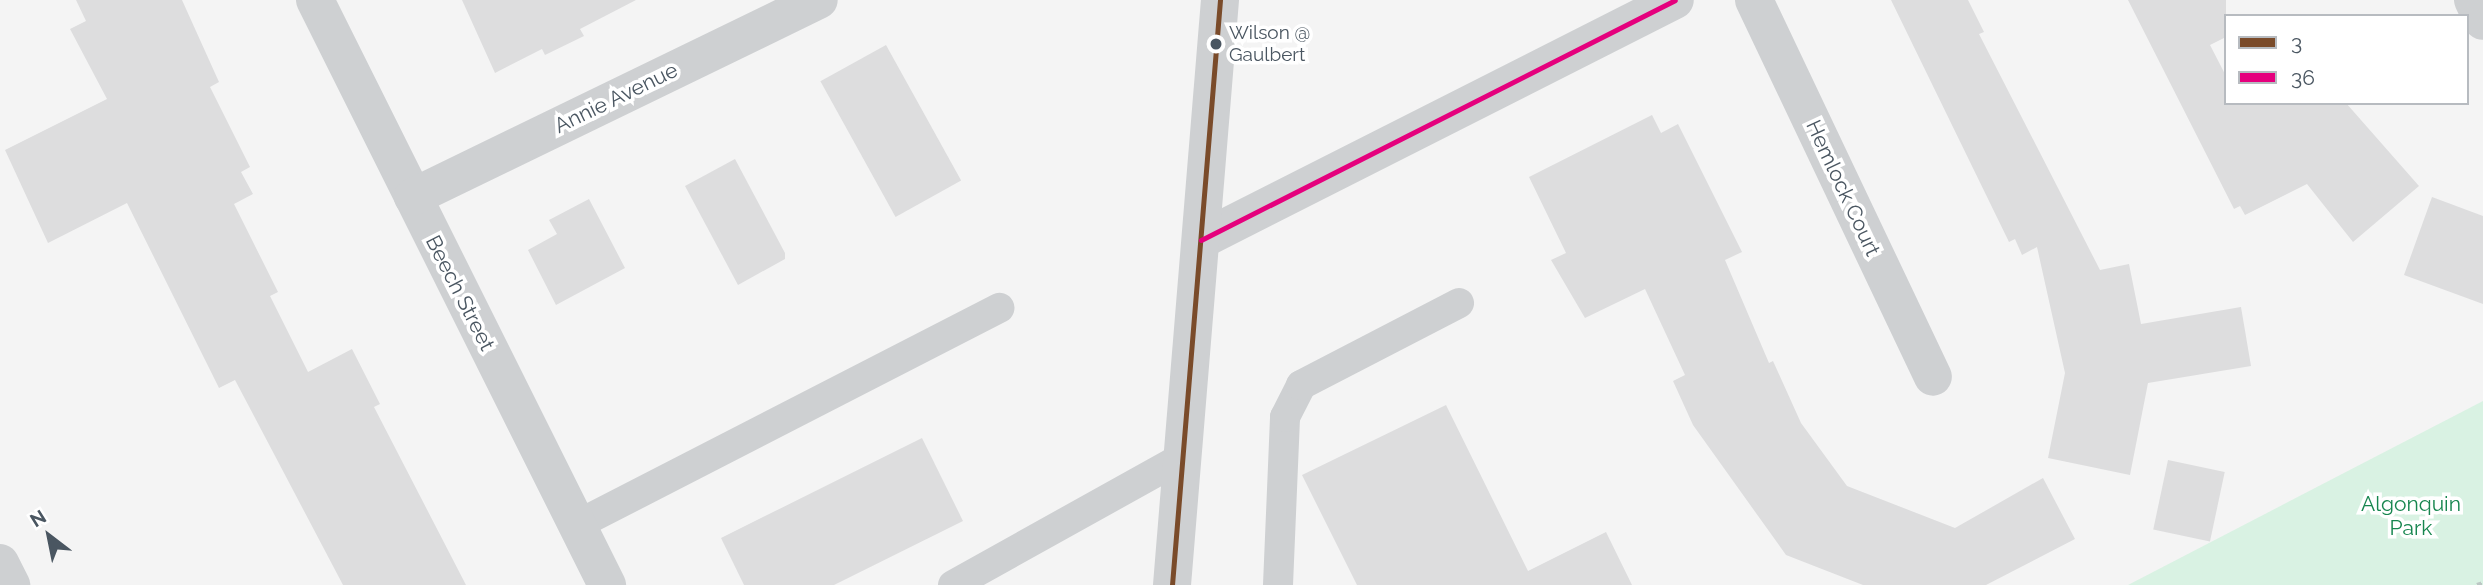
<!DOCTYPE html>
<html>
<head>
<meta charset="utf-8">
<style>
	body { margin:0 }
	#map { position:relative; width:2483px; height:585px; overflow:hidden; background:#f4f4f4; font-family:Raleway,sans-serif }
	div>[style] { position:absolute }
	.green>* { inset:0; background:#d9f2e3 }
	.building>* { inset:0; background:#ddddde; transform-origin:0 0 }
	.path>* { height:4.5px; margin-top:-2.25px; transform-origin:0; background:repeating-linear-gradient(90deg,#bcc7c4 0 5px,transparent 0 8.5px) }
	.service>* { height:30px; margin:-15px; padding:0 15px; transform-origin:15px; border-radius:15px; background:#ced0d2 }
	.minor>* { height:38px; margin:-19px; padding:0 19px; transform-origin:19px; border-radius:19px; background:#ced0d2 }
	.tertiary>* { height:38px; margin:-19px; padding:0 19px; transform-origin:19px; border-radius:19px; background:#ced0d2 }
	.bus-1>* { height:5px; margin:-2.5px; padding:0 2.5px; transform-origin:2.5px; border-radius:2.5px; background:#7a4b2a }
	.bus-2>* { height:5px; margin:-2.5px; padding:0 2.5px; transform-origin:2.5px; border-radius:2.5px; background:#e5007d }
	.dots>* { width:19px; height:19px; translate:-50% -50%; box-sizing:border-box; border:4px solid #fff; border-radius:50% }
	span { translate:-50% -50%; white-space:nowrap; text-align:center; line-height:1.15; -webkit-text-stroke:7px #fff; paint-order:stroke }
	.bus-label { font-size:19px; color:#4a5661 }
	.left { translate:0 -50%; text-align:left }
	.street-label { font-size:21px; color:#4a5661 }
	.park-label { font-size:21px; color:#17864f }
	.legend { position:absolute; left:2224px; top:14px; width:245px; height:91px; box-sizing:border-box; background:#fff; border:2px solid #b7bbc0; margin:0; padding:9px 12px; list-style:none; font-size:21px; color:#4a5661 }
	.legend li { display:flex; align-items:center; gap:14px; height:35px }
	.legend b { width:35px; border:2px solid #b7bbc0 }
	.north { position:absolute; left:14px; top:501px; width:70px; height:70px; -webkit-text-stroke:5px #fff; paint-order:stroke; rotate:328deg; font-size:19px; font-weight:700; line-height:28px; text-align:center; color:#4a5661 }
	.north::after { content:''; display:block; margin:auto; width:24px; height:32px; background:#4a5661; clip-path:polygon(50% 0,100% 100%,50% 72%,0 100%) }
</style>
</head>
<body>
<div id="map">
	<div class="green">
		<i style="clip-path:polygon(2483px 401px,2483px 585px,2128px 585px)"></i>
	</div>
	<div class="building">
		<i style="clip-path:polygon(76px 0,182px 0,219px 82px,210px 87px,250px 167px,241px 172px,253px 194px,234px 204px,278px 292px,270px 296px,308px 372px,352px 349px,380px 404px,374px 407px,466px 585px,343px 585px,235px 380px,219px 388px,127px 203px,48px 243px,5px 150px,107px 99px,70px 29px,86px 21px)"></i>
		<i style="clip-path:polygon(462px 0,636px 0,580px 29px,584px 36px,545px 55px,542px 49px,495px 73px)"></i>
		<i style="clip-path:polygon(1891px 0,1968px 0,1984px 32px,1979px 34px,2100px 270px,2129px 264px,2141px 324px,2241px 307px,2251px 366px,2148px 383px,2130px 475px,2048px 458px,2065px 373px,2037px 247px,2022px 255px,2015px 239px,2009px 242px)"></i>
		<i style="clip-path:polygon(2128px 0,2226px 0,2226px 37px,2210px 45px,2226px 76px,2226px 103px,2346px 103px,2419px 186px,2353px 242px,2307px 184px,2245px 215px,2240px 206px,2234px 209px)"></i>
		<i style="left:886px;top:45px;width:155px;height:75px;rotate:61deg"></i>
		<i style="clip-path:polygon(1652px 115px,1661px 133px,1678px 124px,1742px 252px,1725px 260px,1769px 363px,1773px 361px,1801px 423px,1847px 486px,1955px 528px,2043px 478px,2075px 539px,1986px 585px,1863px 585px,1786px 555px,1693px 425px,1673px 381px,1685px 375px,1645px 289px,1585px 318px,1551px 260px,1566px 253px,1529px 177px)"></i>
		<i style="clip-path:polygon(735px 159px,785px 253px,785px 259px,738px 285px,685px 186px)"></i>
		<i style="clip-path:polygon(2432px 197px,2483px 216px,2483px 304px,2404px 275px)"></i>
		<i style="clip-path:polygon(589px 199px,625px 268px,556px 305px,528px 250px,557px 234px,549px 220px)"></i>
		<i style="clip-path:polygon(1446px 405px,1528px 571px,1606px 532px,1632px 585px,1357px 585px,1302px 475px)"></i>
		<i style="clip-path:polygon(922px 438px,963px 521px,834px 585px,744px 585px,721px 538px)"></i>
		<i style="left:2168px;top:460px;width:58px;height:71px;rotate:12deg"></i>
	</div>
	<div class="path">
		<i style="left:2477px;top:585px;width:6px;rotate:-18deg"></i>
	</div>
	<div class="service">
		<i style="left:577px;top:525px;width:475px;rotate:-27.2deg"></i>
		<i style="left:953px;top:585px;width:263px;rotate:-29.1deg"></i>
		<i style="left:1278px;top:585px;width:168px;rotate:-87.6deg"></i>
		<i style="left:1285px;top:417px;width:36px;rotate:-63deg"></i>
		<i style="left:1301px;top:385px;width:178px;rotate:-27.4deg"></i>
	</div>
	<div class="minor">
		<i style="left:315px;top:0;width:654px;rotate:63.47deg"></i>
		<i style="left:1754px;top:0;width:417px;rotate:64.6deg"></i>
		<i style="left:2473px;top:0;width:23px;rotate:65deg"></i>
		<i style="left:413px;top:197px;width:451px;rotate:-25.9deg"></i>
		<i style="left:1201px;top:240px;width:531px;rotate:-26.85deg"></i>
		<i style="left:0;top:563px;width:25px;rotate:63deg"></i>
	</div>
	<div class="tertiary">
		<i style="left:1172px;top:585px;width:587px;rotate:-85.31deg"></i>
	</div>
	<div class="bus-1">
		<i style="left:1172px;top:585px;width:587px;rotate:-85.31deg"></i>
	</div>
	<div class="bus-2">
		<i style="left:1201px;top:240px;width:531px;rotate:-26.85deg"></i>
	</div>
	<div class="dots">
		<i style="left:1216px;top:44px;background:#4a5661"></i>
	</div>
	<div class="bus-label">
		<span class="left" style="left:1229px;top:44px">Wilson @<br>Gaulbert</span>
	</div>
	<div class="street-label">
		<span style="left:616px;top:98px;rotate:-26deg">Annie Avenue</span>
		<span style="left:1843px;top:188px;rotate:65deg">Hemlock Court</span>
		<span style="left:460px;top:293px;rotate:63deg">Beech Street</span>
	</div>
	<div class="park-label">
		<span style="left:2411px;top:516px">Algonquin<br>Park</span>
	</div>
	<ul class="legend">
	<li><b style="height:9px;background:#7a4b2a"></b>3</li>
	<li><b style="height:9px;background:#e5007d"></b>36</li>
	</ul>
	<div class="north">N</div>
</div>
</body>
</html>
